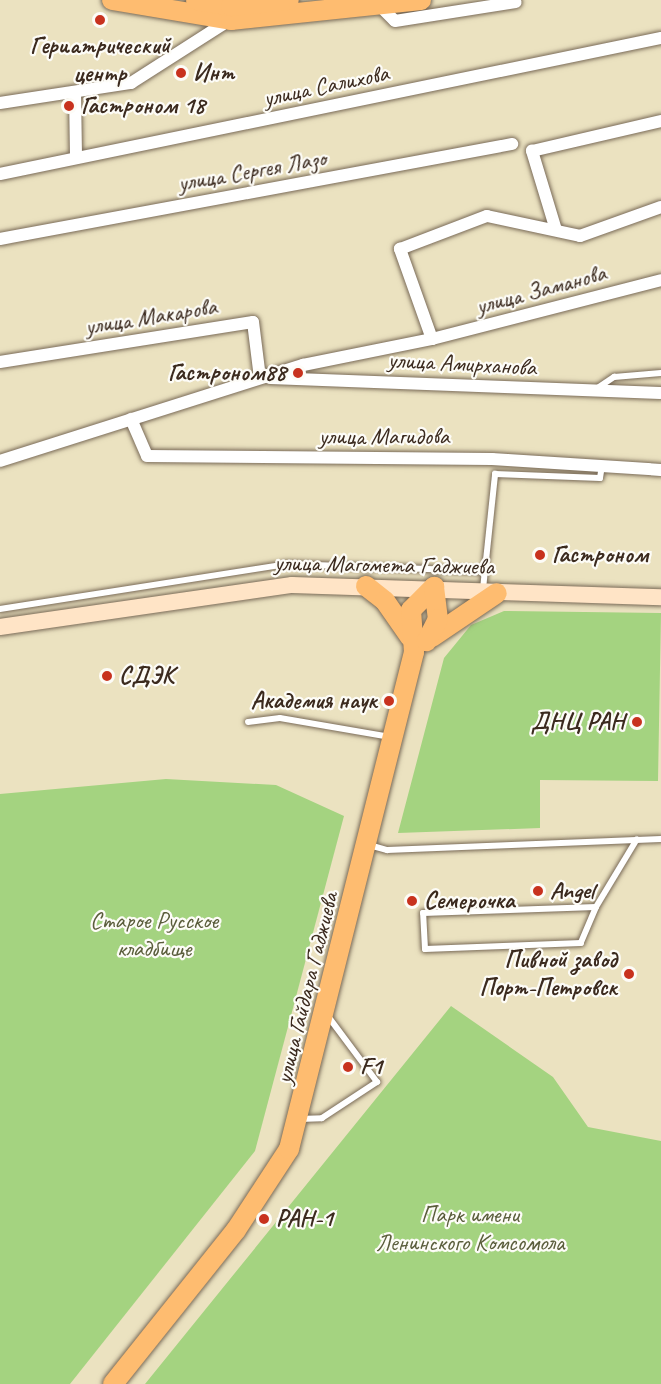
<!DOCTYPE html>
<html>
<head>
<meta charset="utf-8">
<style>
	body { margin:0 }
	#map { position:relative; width:661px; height:1384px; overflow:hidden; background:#ebe2c0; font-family:Caveat,sans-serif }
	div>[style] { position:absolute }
	.green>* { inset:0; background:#a4d380 }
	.roads { filter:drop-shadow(0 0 2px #796a57) drop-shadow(0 0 2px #796a57) }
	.lane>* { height:6px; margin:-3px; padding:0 3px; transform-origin:3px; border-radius:3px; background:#fff }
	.street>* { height:12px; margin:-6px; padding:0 6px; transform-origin:6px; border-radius:6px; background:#fff }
	.secondary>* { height:16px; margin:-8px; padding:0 8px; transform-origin:8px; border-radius:8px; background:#ffe4c6 }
	.primary>* { height:20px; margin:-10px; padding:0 10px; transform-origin:10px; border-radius:10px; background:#febc70 }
	.dots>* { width:16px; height:16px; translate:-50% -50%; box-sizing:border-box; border:3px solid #fdfcf7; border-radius:50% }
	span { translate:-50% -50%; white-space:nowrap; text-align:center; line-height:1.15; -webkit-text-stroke:4.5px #fdfcf7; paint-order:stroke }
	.poi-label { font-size:24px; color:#3b2a1e; font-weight:700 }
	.left { translate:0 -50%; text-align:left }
	.right { translate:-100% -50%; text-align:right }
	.street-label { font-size:24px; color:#3b2a1e }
	.park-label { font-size:24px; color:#5a5d3b }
</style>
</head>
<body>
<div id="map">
	<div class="green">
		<i style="clip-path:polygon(504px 611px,661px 613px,658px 781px,540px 780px,540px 828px,398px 833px,444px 658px,471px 625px)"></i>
		<i style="clip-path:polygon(166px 779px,276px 785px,344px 816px,255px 1151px,70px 1384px,0 1384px,0 794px)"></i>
		<i style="clip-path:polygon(451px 1006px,553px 1077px,588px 1127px,661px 1141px,661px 1384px,145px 1384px)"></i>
	</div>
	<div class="roads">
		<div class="lane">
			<i style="left:596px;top:389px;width:22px;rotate:-34deg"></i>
			<i style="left:614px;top:377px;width:47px;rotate:-4.9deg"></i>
			<i style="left:483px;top:589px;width:116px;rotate:-84deg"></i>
			<i style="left:495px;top:474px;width:105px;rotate:2.2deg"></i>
			<i style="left:600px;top:478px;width:12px;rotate:-81deg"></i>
			<i style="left:0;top:609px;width:290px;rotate:-8.9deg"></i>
			<i style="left:286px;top:564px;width:198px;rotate:2deg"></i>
			<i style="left:248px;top:722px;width:32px;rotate:-7deg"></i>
			<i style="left:280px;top:718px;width:112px;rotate:9.8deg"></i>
			<i style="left:369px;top:845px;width:19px;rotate:16deg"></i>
			<i style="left:387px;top:850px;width:274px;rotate:-2.3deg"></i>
			<i style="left:596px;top:907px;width:39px;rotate:113deg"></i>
			<i style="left:581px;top:943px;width:156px;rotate:177.8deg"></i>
			<i style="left:425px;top:949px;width:36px;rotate:-93deg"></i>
			<i style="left:423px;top:913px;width:173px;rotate:-2deg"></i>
			<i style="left:596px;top:907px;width:79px;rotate:-58.9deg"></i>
			<i style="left:299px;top:1119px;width:23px;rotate:-2deg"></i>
			<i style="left:322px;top:1118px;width:66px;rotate:-33.2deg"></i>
			<i style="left:377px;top:1082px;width:84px;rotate:-126.7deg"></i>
		</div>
		<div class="street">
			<i style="left:377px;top:3px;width:25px;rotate:45deg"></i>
			<i style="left:395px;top:21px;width:122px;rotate:-8.9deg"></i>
			<i style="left:75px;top:92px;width:66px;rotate:89.1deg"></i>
			<i style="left:0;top:103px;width:133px;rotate:-8.7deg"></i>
			<i style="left:131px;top:83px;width:119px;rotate:-32.6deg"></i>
			<i style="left:0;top:174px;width:675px;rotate:-11.63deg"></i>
			<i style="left:556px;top:230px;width:83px;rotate:-106.9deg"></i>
			<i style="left:532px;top:151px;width:132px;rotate:-13.1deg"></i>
			<i style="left:0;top:239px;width:521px;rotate:-10.51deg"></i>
			<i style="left:432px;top:339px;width:236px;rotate:-14.4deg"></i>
			<i style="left:0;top:362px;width:256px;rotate:-9deg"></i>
			<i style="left:253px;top:322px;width:56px;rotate:82.9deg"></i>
			<i style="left:270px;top:378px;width:391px;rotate:2.2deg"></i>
			<i style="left:131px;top:419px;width:40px;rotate:66.6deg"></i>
			<i style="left:147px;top:456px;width:345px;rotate:0.5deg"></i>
			<i style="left:492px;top:459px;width:169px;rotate:3.7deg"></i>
			<i style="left:0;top:461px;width:318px;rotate:-17.6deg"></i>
			<i style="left:303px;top:365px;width:132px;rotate:-11.4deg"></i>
			<i style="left:432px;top:339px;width:96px;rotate:-109.6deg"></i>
			<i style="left:400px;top:249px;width:93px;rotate:-20.8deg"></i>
			<i style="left:487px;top:216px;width:95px;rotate:12.1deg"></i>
			<i style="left:580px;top:236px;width:86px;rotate:-19.7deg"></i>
		</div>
		<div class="secondary">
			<i style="left:0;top:627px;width:295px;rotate:-8.2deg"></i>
			<i style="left:292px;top:585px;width:369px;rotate:1.9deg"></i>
		</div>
		<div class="primary">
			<i style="left:112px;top:0;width:121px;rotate:9.5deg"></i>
			<i style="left:231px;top:20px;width:191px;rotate:-6deg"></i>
			<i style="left:196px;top:0;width:36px;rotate:10deg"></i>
			<i style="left:231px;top:6px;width:58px;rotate:-5.9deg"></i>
			<i style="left:366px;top:586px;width:24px;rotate:38deg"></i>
			<i style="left:385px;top:601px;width:44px;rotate:55.2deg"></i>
			<i style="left:432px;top:637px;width:78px;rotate:-34.1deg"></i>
			<i style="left:113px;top:1384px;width:197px;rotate:-51.4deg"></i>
			<i style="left:236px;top:1230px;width:97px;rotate:-56.8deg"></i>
			<i style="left:289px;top:1149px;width:512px;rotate:-75.88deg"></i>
			<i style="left:414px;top:652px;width:42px;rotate:-94.1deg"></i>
			<i style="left:411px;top:610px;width:33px;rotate:-45deg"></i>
			<i style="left:434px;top:587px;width:32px;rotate:83deg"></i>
			<i style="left:438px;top:619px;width:25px;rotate:117deg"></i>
		</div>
	</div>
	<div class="dots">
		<i style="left:100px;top:20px;background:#c8321e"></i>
		<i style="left:181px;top:73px;background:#c8321e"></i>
		<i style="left:69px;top:106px;background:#c8321e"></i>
		<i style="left:298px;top:373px;background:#c8321e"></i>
		<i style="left:540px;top:555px;background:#c8321e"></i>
		<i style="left:107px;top:676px;background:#c8321e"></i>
		<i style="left:389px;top:701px;background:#c8321e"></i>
		<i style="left:637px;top:722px;background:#c8321e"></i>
		<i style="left:538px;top:891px;background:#c8321e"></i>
		<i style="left:412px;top:901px;background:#c8321e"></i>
		<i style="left:629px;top:974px;background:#c8321e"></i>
		<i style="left:348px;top:1067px;background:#c8321e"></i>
		<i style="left:264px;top:1219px;background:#c8321e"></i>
	</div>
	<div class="poi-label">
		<span style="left:100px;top:60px">Гериатрический<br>центр</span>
		<span class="left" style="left:193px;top:73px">Инт</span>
		<span class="left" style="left:81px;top:106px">Гастроном 18</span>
		<span class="right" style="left:286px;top:373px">Гастроном88</span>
		<span class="left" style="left:552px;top:555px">Гастроном</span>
		<span class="left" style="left:119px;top:676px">СДЭК</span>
		<span class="right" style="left:377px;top:701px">Академия наук</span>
		<span class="right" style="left:625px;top:722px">ДНЦ РАН</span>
		<span class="left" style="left:550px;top:891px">Angel</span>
		<span class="left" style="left:424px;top:901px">Семерочка</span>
		<span class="right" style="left:617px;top:974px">Пивной завод<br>Порт-Петровск</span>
		<span class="left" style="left:360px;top:1067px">F1</span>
		<span class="left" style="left:276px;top:1219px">РАН-1</span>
	</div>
	<div class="street-label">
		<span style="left:326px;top:86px;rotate:-12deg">улица Салихова</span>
		<span style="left:252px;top:171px;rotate:-10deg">улица Сергея Лазо</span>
		<span style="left:541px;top:290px;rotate:-15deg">улица Заманова</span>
		<span style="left:151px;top:317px;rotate:-9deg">улица Макарова</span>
		<span style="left:462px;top:364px;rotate:3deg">улица Амирханова</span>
		<span style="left:384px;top:437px">улица Магидова</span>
		<span style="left:384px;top:565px;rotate:1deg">улица Магомета Гаджиева</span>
		<span style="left:307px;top:988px;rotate:-76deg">улица Гайдара Гаджиева</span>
	</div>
	<div class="park-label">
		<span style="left:154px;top:935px">Старое Русское<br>кладбище</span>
		<span style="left:470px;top:1229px">Парк имени<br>Ленинского Комсомола</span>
	</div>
</div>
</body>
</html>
